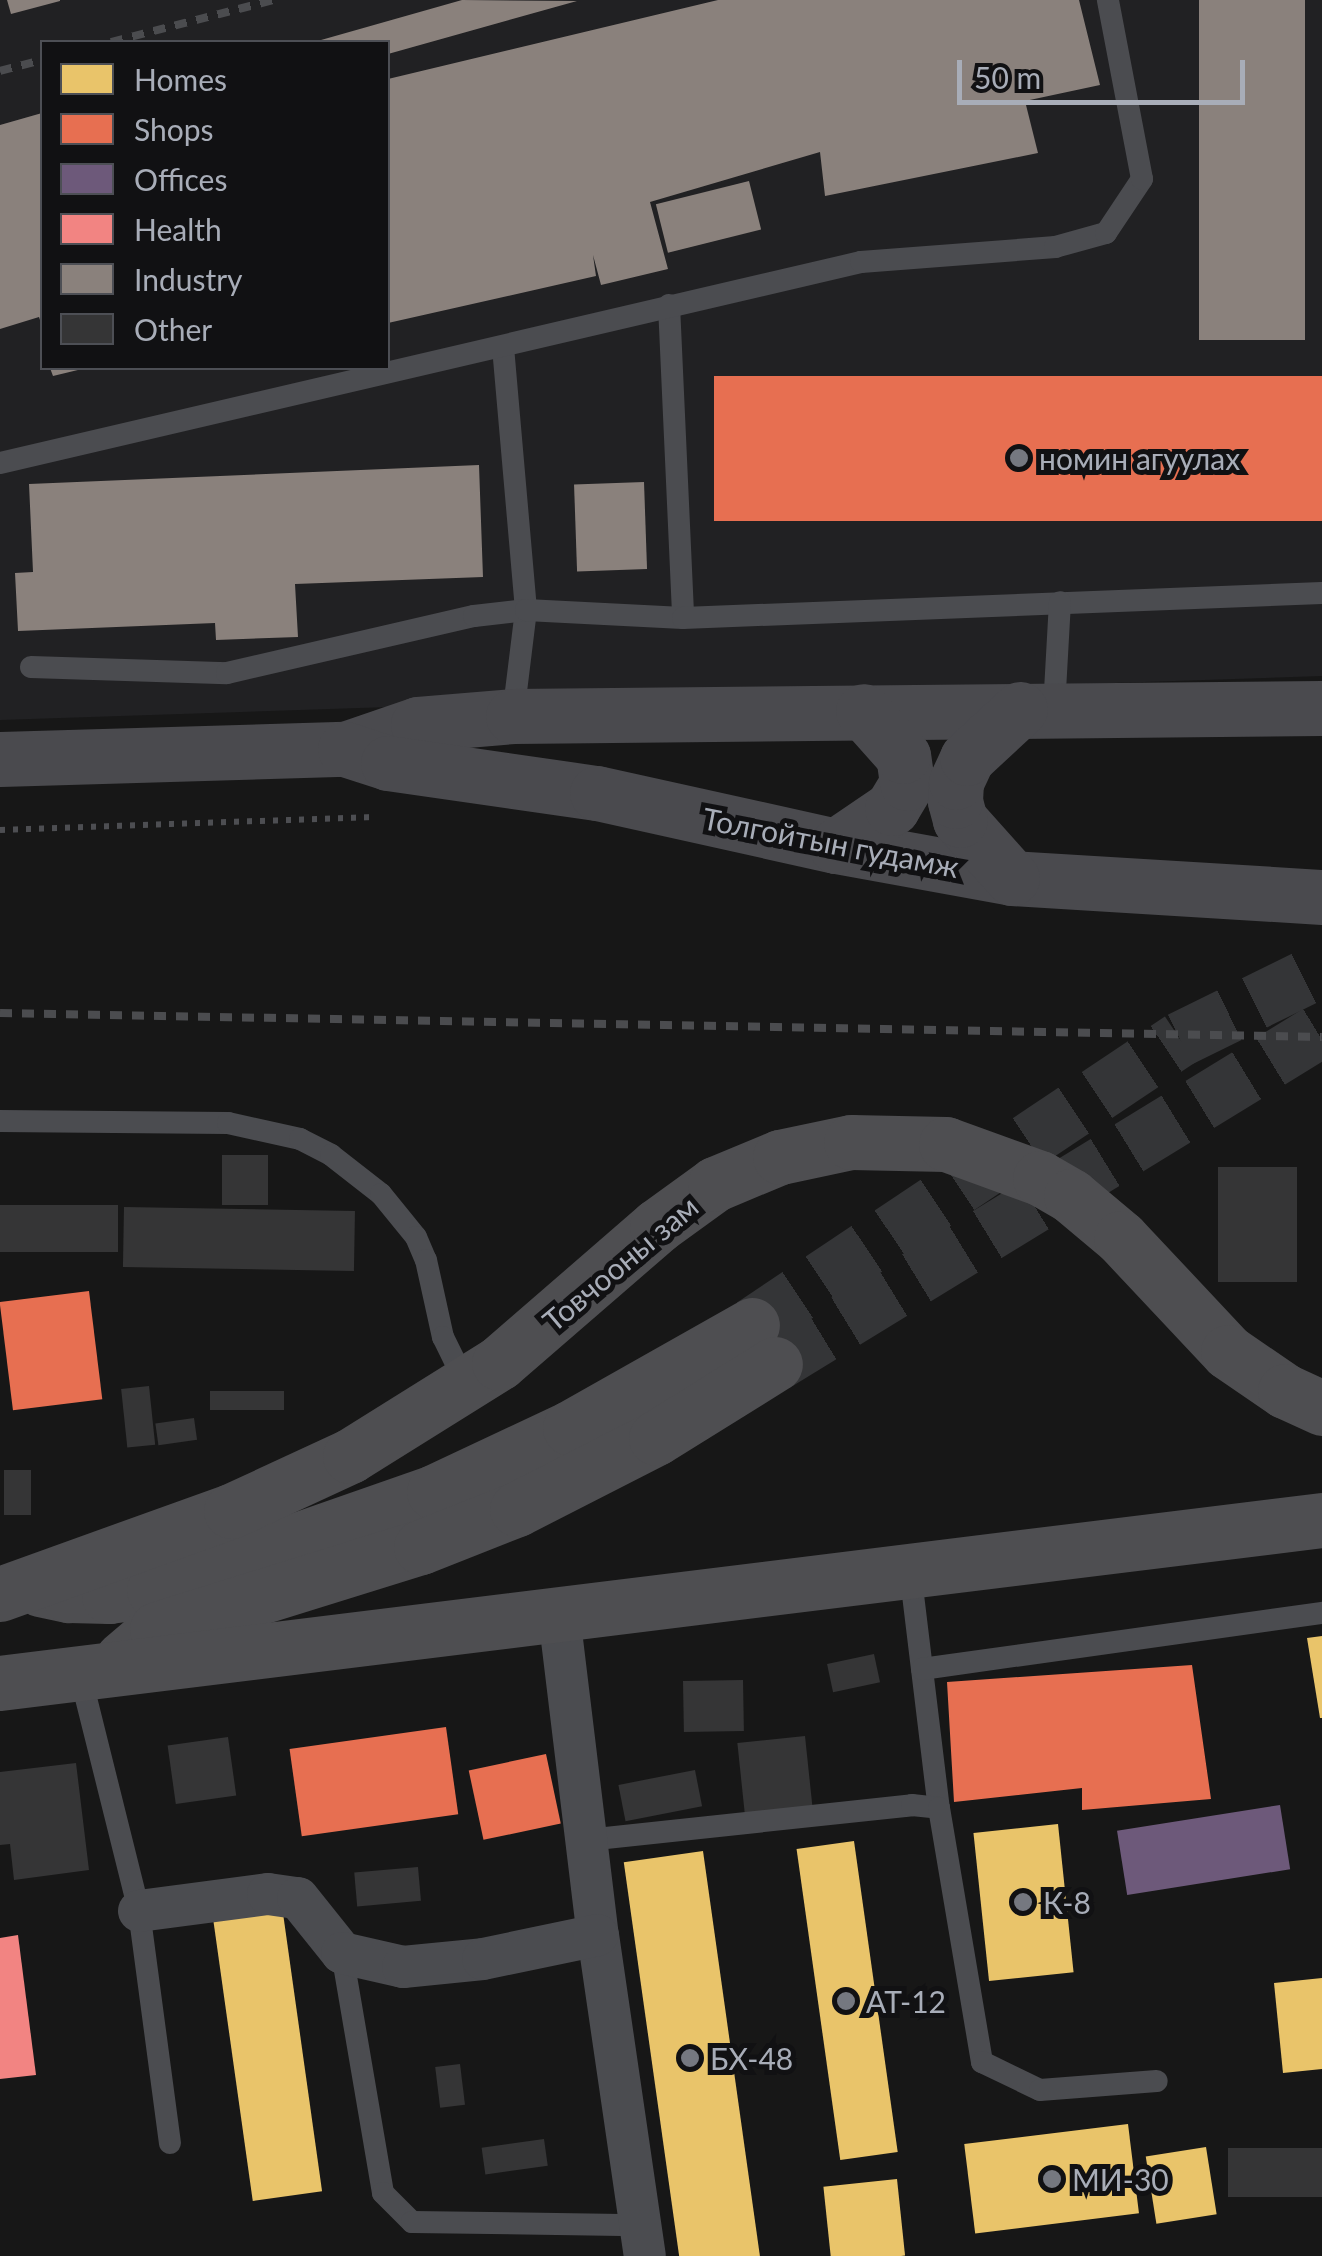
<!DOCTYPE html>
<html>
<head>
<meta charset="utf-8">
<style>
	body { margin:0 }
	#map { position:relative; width:1322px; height:2256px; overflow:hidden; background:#171717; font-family:Lato,sans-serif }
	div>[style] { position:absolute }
	.built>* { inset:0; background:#212123 }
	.homes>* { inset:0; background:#e9c46a; transform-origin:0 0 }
	.shops>* { inset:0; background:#e76f51; transform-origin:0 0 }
	.offices>* { inset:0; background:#6d597a; transform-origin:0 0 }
	.health>* { inset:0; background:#f28482 }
	.industry>* { inset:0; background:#8a817c; transform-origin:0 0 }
	.building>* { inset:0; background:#353536; transform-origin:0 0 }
	.highway-tunnel>* { height:55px; margin-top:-27.5px; transform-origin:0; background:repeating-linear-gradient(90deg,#343537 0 55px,transparent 0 83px) }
	.path>* { height:6px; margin-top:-3px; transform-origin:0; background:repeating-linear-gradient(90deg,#4d4e52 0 5px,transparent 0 13px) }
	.lane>* { height:22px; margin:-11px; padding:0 11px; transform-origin:11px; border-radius:11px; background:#4b4c50 }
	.street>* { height:42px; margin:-21px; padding:0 21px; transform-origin:21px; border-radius:21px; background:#4b4c50 }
	.secondary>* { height:55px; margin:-27.5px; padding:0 27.5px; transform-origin:27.5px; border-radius:27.5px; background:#4a4a4e }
	.highway>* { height:55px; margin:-27.5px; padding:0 27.5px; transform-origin:27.5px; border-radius:27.5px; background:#4e4e51 }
	.rail>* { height:8px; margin-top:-4px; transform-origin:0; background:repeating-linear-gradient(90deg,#4b4c4f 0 12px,transparent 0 22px) }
	.dots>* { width:28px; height:28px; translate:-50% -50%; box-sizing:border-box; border:5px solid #111113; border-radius:50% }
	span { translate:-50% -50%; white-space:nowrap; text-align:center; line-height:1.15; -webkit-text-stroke:10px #111113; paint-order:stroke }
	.poi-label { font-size:30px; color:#a8adb8 }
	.left { translate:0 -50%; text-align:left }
	.street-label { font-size:30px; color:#a8adb8 }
	.legend { position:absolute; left:40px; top:40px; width:350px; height:330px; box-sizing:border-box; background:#111113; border:2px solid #4d4f55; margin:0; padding:12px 18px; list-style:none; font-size:30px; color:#a8adb8 }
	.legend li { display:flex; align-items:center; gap:20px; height:50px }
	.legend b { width:50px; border:2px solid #4d4f55 }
	.scale { position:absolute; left:957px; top:60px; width:288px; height:45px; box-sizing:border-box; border:5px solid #a8adb8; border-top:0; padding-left:12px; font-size:30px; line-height:35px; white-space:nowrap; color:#a8adb8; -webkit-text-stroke:8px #111113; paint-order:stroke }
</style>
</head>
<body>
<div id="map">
	<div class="built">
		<i style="clip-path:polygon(evenodd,0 0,1322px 0,1322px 676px,0 720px,0 0,42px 42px,388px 42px,388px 368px,42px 368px,42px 42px)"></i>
	</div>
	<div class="homes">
		<i style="clip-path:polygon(1322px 1636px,1322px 1718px,1320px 1718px,1307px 1638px)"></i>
		<i style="left:1058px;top:1824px;width:149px;height:85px;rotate:84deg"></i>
		<i style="left:854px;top:1841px;width:314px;height:58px;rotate:82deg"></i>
		<i style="left:703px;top:1851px;width:409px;height:80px;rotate:82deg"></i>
		<i style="left:282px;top:1906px;width:288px;height:70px;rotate:82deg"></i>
		<i style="clip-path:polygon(1322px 1978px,1322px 2069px,1283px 2073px,1274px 1983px)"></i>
		<i style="left:1128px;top:2124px;width:90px;height:165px;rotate:83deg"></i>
		<i style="left:1206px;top:2147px;width:68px;height:61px;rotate:81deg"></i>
		<i style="left:897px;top:2179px;width:77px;height:74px;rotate:84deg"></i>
	</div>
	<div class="shops">
		<i style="left:1322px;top:376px;width:145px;height:608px;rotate:90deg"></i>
		<i style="left:89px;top:1291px;width:109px;height:90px;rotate:83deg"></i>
		<i style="clip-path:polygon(1192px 1665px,1211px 1799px,1082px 1810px,1082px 1788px,954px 1802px,947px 1682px)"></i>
		<i style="left:446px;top:1727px;width:88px;height:158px;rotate:82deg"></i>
		<i style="left:546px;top:1754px;width:71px;height:79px;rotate:78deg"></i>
	</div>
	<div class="offices">
		<i style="left:1280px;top:1805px;width:65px;height:165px;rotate:81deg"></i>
	</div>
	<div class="health">
		<i style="clip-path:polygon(18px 1935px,36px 2075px,0 2079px,0 1938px)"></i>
	</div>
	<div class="industry">
		<i style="clip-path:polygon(7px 0,60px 0,60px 1px,11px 14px)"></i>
		<i style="clip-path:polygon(462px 0,577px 1px,388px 54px,388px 42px,314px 42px)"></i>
		<i style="clip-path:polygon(718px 0,1079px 0,1100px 85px,1025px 101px,1038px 153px,825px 196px,820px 152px,650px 202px,668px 269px,601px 285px,593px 255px,596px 276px,388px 323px,388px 79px)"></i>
		<i style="left:1199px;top:0;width:106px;height:340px"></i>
		<i style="clip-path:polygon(42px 113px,42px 326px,39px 317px,0 329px,0 125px)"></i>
		<i style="left:749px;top:181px;width:50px;height:96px;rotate:76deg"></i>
		<i style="clip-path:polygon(50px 368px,82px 368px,82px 369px,53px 376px)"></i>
		<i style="clip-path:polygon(479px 465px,483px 577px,295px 584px,298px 637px,216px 640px,215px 623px,18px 631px,15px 573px,33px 572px,29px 484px)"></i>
		<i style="left:644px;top:482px;width:87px;height:70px;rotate:88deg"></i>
	</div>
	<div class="building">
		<i style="left:222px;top:1155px;width:46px;height:50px"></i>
		<i style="left:1218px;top:1167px;width:79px;height:115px"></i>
		<i style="left:118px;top:1205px;width:47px;height:119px;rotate:90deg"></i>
		<i style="left:124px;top:1207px;width:231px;height:60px;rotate:1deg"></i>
		<i style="left:149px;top:1386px;width:59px;height:28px;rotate:84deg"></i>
		<i style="left:284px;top:1391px;width:19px;height:74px;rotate:90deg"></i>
		<i style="left:194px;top:1418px;width:22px;height:39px;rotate:82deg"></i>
		<i style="left:4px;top:1470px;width:27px;height:45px"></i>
		<i style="left:874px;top:1654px;width:29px;height:48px;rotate:78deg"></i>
		<i style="left:743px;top:1680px;width:51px;height:60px;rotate:89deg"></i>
		<i style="left:805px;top:1736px;width:71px;height:68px;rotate:84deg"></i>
		<i style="left:228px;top:1737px;width:59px;height:61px;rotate:82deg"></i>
		<i style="clip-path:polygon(76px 1763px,89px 1870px,14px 1880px,10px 1844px,0 1845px,0 1772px)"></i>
		<i style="left:695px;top:1770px;width:37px;height:78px;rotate:79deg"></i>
		<i style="left:418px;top:1867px;width:34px;height:64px;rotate:85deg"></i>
		<i style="left:460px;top:2064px;width:41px;height:25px;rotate:83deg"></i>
		<i style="left:544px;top:2139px;width:27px;height:63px;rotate:82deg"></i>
		<i style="left:1322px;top:2148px;width:49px;height:94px;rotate:90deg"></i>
	</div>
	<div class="highway-tunnel">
		<i style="left:752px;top:1325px;width:515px;rotate:-33.75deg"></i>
		<i style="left:1180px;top:1039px;width:158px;rotate:-26.2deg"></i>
		<i style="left:775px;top:1364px;width:641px;rotate:-31.48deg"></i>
	</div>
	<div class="path">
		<i style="left:0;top:830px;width:374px;rotate:-2deg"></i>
	</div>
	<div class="lane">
		<i style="left:669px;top:305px;width:313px;rotate:87.4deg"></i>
		<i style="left:503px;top:347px;width:264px;rotate:85deg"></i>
		<i style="left:526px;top:610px;width:107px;rotate:97deg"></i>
		<i style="left:0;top:463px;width:884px;rotate:-13.14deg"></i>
		<i style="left:861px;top:262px;width:195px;rotate:-4.4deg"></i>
		<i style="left:1055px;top:247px;width:53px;rotate:-15.4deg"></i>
		<i style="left:1106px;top:233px;width:65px;rotate:-56.3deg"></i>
		<i style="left:1142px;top:179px;width:182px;rotate:-100.8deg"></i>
		<i style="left:31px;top:667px;width:196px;rotate:1.8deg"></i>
		<i style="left:227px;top:673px;width:253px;rotate:-13deg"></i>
		<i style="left:474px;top:616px;width:52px;rotate:-6.6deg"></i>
		<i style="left:526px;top:610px;width:157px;rotate:2.9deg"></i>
		<i style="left:683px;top:618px;width:639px;rotate:-2.24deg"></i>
		<i style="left:1054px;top:709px;width:107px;rotate:-86.8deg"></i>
		<i style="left:0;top:1121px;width:228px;rotate:0.5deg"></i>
		<i style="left:228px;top:1123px;width:74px;rotate:12.5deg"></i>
		<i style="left:300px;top:1139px;width:35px;rotate:27deg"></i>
		<i style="left:331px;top:1155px;width:63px;rotate:38deg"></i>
		<i style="left:381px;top:1194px;width:55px;rotate:50.9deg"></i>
		<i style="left:416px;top:1237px;width:25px;rotate:67deg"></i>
		<i style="left:426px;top:1260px;width:79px;rotate:77.6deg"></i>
		<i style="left:443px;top:1337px;width:55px;rotate:63.9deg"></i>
		<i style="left:910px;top:1570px;width:240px;rotate:83.1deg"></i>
		<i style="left:922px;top:1669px;width:404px;rotate:-8deg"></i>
		<i style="left:80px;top:1674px;width:244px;rotate:76deg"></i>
		<i style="left:139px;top:1911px;width:234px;rotate:82.4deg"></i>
		<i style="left:587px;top:1840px;width:327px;rotate:-6.1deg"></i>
		<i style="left:912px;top:1805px;width:27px;rotate:6deg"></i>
		<i style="left:939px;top:1808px;width:258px;rotate:80.4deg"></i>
		<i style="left:982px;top:2062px;width:64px;rotate:25.8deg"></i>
		<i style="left:1040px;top:2090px;width:117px;rotate:-4.4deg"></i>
		<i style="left:342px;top:1953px;width:243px;rotate:80.3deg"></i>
		<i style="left:383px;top:2193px;width:41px;rotate:45deg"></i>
		<i style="left:412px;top:2222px;width:226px;rotate:0.8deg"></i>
	</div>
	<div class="street">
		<i style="left:559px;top:1615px;width:322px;rotate:83.1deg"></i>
		<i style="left:598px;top:1935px;width:324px;rotate:81.7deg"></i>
		<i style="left:139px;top:1911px;width:130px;rotate:-7.5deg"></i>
		<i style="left:268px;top:1894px;width:30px;rotate:8deg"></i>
		<i style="left:298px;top:1898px;width:70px;rotate:51.3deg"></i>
		<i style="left:342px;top:1953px;width:63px;rotate:12.9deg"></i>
		<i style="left:403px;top:1967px;width:80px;rotate:-5.7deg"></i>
		<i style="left:483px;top:1959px;width:117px;rotate:-11.8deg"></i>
	</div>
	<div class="secondary">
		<i style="left:345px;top:749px;width:77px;rotate:-18.9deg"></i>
		<i style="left:418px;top:724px;width:95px;rotate:-4.8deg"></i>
		<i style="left:513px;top:716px;width:809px;rotate:-0.57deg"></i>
		<i style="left:0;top:759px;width:345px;rotate:-1.7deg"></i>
		<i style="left:345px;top:749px;width:45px;rotate:18deg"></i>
		<i style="left:388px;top:763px;width:211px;rotate:8.2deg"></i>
		<i style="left:597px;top:793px;width:245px;rotate:12.5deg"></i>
		<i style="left:836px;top:846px;width:179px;rotate:10.3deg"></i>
		<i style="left:1012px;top:878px;width:311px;rotate:3.5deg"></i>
		<i style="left:836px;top:846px;width:68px;rotate:-34.2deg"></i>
		<i style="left:892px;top:808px;width:29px;rotate:-59deg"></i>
		<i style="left:907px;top:783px;width:27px;rotate:-98deg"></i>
		<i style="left:903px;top:756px;width:60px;rotate:-131.6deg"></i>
		<i style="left:1012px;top:878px;width:78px;rotate:-131.9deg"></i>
		<i style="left:960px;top:820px;width:20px;rotate:-105deg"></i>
		<i style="left:955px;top:801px;width:19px;rotate:-87deg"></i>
		<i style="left:956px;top:782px;width:26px;rotate:-65deg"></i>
		<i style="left:967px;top:758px;width:72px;rotate:-42.8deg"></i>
	</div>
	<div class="highway">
		<i style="left:40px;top:1589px;width:30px;rotate:12deg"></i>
		<i style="left:69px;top:1595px;width:40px;rotate:1.4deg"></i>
		<i style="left:109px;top:1596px;width:45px;rotate:-7.6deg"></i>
		<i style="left:154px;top:1590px;width:297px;rotate:-19.3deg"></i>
		<i style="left:434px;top:1492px;width:150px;rotate:-25.2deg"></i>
		<i style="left:570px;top:1428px;width:209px;rotate:-29.5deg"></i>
		<i style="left:0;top:1594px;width:245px;rotate:-19.8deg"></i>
		<i style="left:231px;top:1511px;width:131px;rotate:-24.8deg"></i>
		<i style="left:350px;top:1456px;width:176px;rotate:-32deg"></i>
		<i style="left:499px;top:1363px;width:209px;rotate:-40.9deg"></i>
		<i style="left:657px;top:1226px;width:72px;rotate:-35.9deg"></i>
		<i style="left:715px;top:1184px;width:70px;rotate:-22.6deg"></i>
		<i style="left:780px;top:1157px;width:73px;rotate:-11.9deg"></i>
		<i style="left:851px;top:1142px;width:95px;rotate:1.2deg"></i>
		<i style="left:946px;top:1144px;width:100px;rotate:19.9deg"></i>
		<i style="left:1040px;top:1178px;width:36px;rotate:30deg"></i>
		<i style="left:1071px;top:1196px;width:65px;rotate:40deg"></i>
		<i style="left:1121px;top:1238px;width:156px;rotate:46.8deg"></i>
		<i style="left:1228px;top:1352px;width:69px;rotate:34.4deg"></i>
		<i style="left:1285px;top:1391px;width:41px;rotate:24.7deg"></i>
		<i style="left:122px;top:1659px;width:46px;rotate:-40.6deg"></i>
		<i style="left:157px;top:1629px;width:276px;rotate:-17.3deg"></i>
		<i style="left:421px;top:1547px;width:103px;rotate:-21.6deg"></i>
		<i style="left:517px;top:1509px;width:156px;rotate:-27.1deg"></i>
		<i style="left:656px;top:1438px;width:140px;rotate:-31.9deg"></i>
		<i style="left:0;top:1683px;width:1332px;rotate:-7.03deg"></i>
	</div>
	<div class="rail">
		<i style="left:111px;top:42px;width:167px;rotate:-14.5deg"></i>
		<i style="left:0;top:71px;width:43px;rotate:-14.7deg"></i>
		<i style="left:0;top:1013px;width:1322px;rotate:1.04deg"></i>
	</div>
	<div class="dots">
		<i style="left:1019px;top:458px;background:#757880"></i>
		<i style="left:1023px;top:1902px;background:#757880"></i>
		<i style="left:846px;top:2001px;background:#757880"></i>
		<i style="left:690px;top:2058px;background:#757880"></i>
		<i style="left:1052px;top:2179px;background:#757880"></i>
	</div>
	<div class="poi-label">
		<span class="left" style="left:1039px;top:458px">номин агуулах</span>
		<span class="left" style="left:1043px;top:1902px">К-8</span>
		<span class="left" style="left:866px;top:2001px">АТ-12</span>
		<span class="left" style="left:710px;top:2058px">БХ-48</span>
		<span class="left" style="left:1072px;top:2179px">МИ-30</span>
	</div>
	<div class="street-label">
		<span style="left:831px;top:842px;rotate:11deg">Толгойтын гудамж</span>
		<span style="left:620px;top:1263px;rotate:-40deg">Товчооны зам</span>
	</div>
	<ul class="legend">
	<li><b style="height:28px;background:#e9c46a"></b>Homes</li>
	<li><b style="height:28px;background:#e76f51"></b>Shops</li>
	<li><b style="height:28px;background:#6d597a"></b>Offices</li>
	<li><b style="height:28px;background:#f28482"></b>Health</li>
	<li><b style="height:28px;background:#8a817c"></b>Industry</li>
	<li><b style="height:28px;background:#353536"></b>Other</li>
	</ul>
	<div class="scale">50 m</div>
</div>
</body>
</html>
